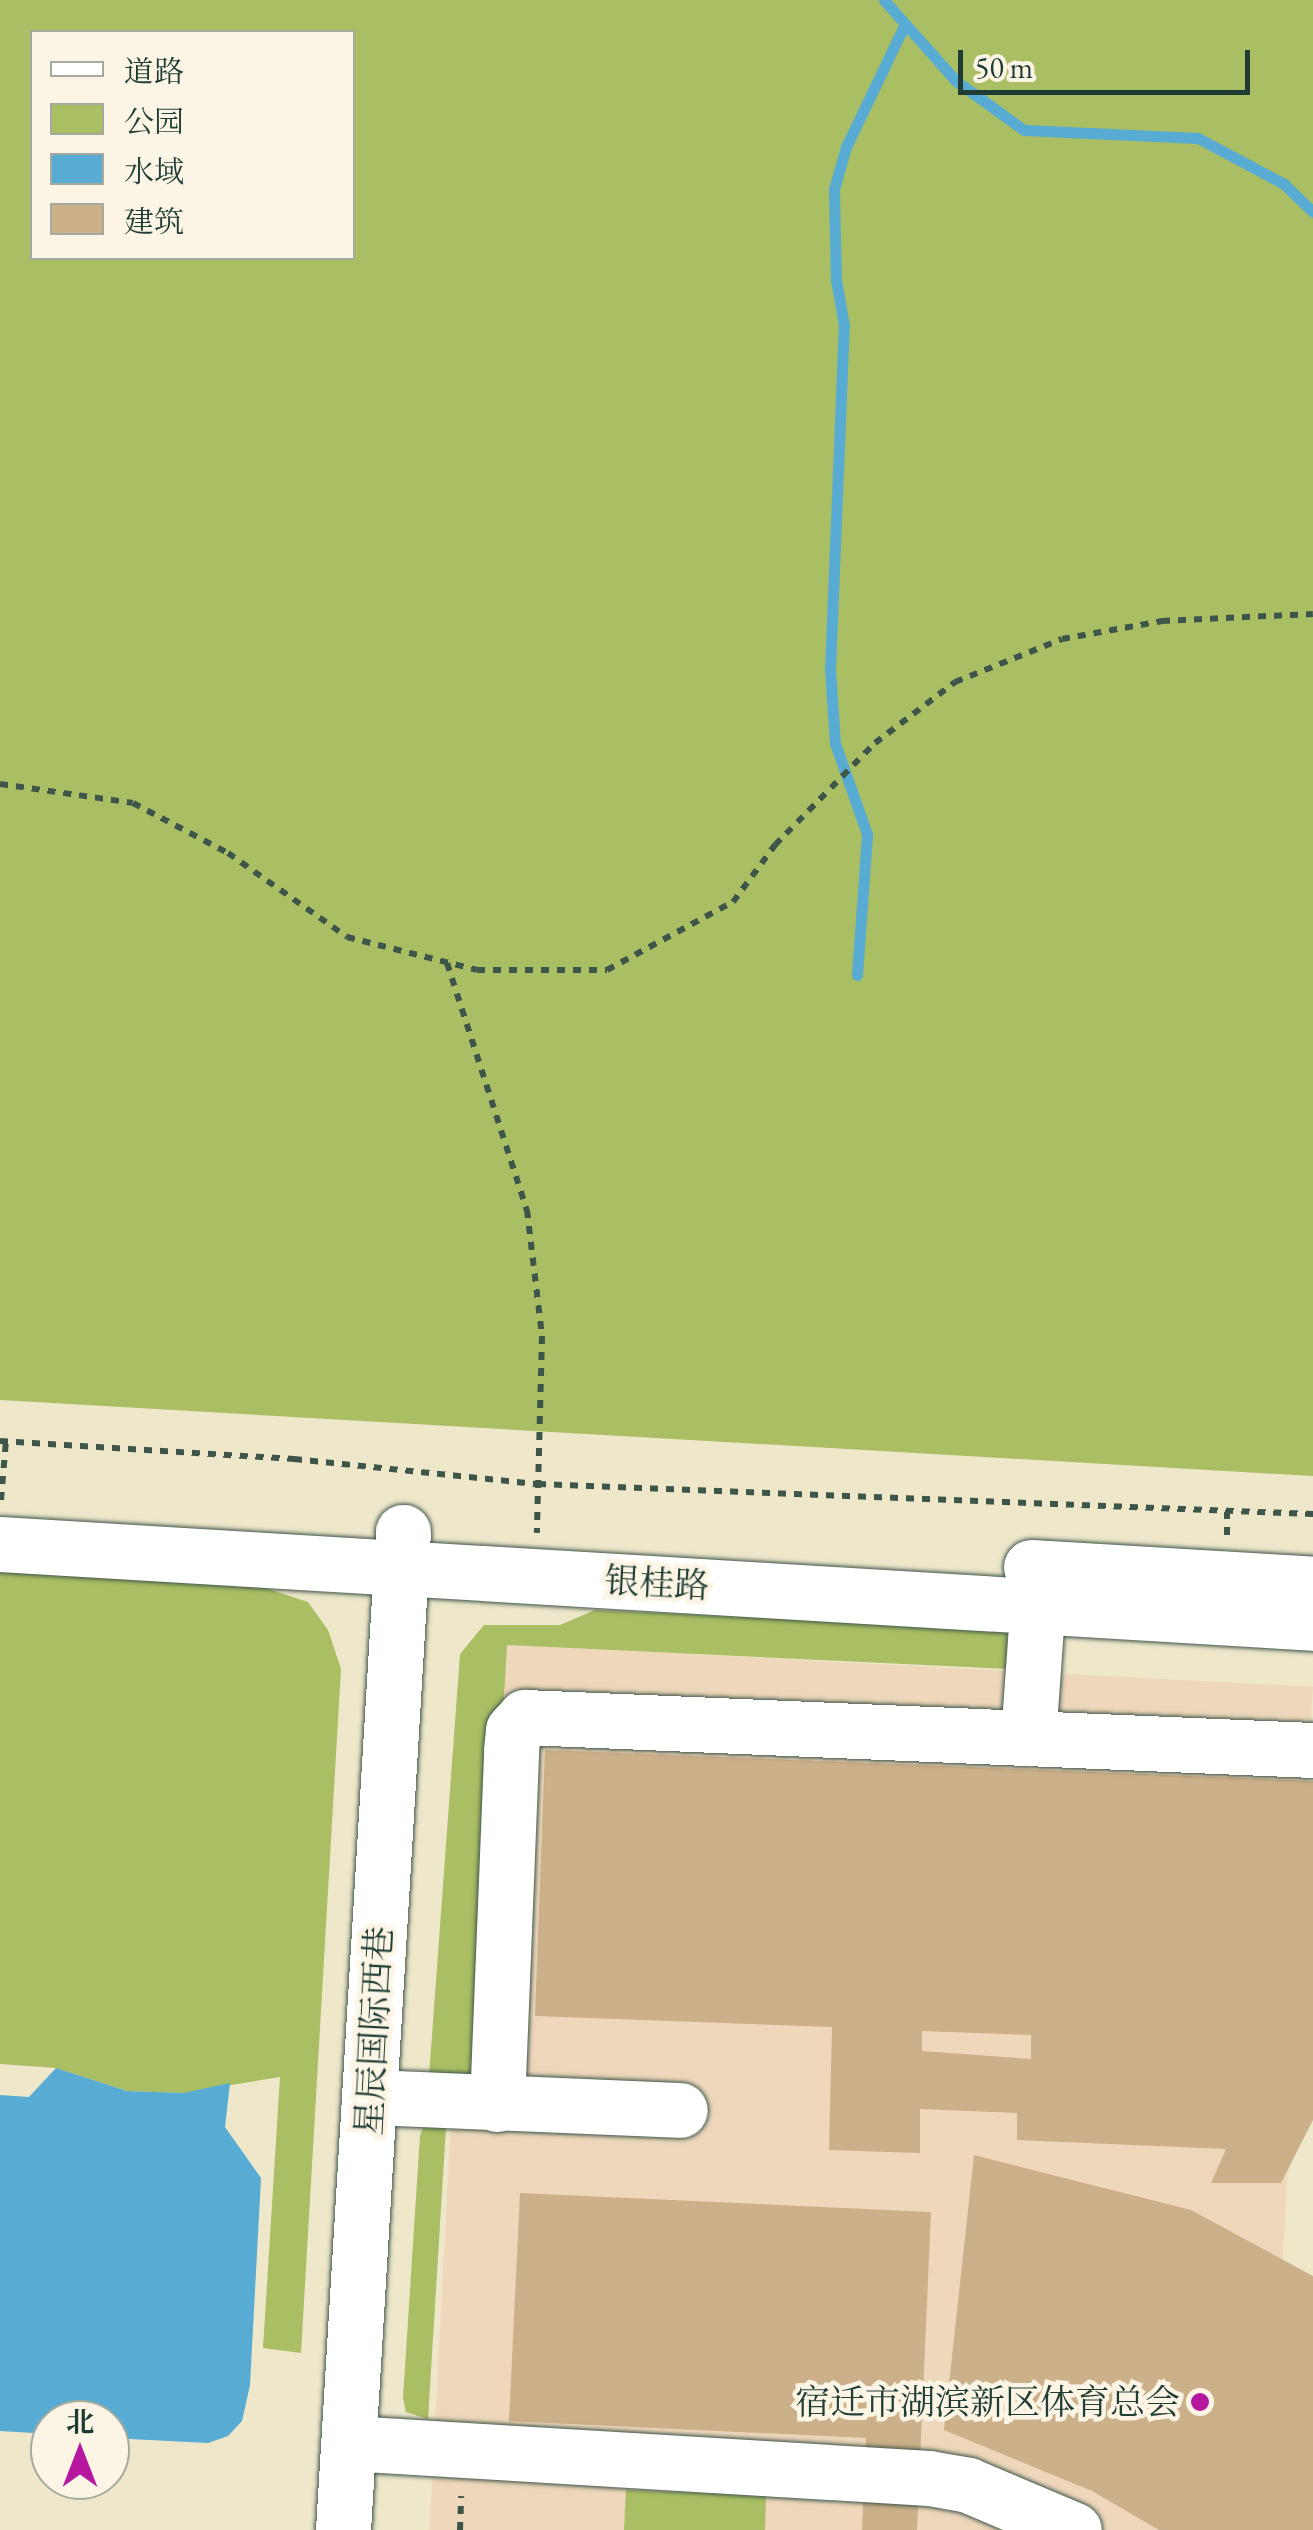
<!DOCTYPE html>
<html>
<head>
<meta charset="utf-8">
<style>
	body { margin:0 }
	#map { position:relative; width:1313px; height:2530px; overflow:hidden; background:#eee7ca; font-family:"EB Garamond","Noto Serif SC",serif }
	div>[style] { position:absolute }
	.built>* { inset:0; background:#eed7bb; transform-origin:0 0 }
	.green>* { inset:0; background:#aabe63 }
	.water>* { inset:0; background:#58abd3 }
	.stream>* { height:11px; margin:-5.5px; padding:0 5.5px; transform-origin:5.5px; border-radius:5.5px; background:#58abd3 }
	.building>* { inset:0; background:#ccb089 }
	.path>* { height:6px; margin-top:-3px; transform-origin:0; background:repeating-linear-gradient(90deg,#3e564a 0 8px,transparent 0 16px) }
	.roads { filter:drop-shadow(0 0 2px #3e564a) drop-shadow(0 0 2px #3e564a) }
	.minor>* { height:55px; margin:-27.5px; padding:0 27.5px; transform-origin:27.5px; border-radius:27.5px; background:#fff }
	.dots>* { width:28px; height:28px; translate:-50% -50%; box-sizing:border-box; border:5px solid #fcf5e5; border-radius:50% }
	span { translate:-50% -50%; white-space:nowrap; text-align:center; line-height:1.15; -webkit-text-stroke:9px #fcf5e5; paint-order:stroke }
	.street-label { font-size:35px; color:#1f3d34 }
	.poi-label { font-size:35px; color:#1f3d34 }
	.right { translate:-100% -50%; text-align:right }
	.legend { position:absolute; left:30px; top:30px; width:325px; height:230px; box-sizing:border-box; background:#fcf5e5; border:2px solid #a4ab9e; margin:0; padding:12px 18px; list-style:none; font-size:30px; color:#1f3d34 }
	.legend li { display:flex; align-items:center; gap:20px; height:50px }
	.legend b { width:50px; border:2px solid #a4ab9e }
	.north { position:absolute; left:30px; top:2400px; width:100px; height:100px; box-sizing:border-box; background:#fcf5e5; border:2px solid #a4ab9e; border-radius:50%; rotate:0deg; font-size:28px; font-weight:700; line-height:40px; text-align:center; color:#1f3d34 }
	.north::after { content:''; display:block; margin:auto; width:35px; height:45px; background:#b5179e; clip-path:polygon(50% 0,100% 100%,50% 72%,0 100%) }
	.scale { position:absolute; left:958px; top:50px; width:292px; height:45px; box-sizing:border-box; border:5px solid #1f3d34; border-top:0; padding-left:12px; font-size:30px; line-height:35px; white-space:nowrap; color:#1f3d34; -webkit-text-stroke:8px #fcf5e5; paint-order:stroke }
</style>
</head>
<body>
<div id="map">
	<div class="built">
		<i style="left:476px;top:1643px;width:838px;height:889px;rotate:3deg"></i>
	</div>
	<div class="green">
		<i style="clip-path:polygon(evenodd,0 0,1313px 0,1313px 1476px,0 1400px,0 0,352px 32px,352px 258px,32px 258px,32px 32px,352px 32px)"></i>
		<i style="clip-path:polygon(0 1568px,250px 1583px,308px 1602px,328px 1630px,341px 1669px,301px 2353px,263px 2348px,280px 2077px,183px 2093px,127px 2091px,56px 2068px,0 2064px)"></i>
		<i style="clip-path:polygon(595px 1610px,995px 1629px,1007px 1633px,1009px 1669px,507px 1645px,483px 2055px,479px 2074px,429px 2076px,460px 1654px,484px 1625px,560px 1625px)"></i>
		<i style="clip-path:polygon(447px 2111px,428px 2419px,406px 2412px,403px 2398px,420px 2136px,425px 2122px)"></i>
		<i style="clip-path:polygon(626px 2490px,766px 2496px,765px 2530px,624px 2530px)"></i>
	</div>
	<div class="water">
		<i style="clip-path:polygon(56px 2068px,127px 2091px,183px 2093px,230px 2083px,225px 2127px,261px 2178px,250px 2385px,242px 2421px,228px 2436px,208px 2443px,110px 2438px,110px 2420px,50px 2420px,50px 2434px,0 2431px,0 2095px,29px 2097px)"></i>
	</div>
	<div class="stream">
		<i style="left:884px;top:0;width:108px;rotate:48.4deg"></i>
		<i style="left:956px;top:81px;width:84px;rotate:35.8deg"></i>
		<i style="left:1024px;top:130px;width:174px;rotate:2.6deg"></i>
		<i style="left:1198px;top:138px;width:98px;rotate:28.1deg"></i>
		<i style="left:1284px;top:184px;width:40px;rotate:44deg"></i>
		<i style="left:857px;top:975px;width:141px;rotate:-85.9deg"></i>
		<i style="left:867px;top:834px;width:96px;rotate:-109.4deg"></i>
		<i style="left:835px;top:743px;width:73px;rotate:-93.9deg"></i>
		<i style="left:830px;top:670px;width:345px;rotate:-87.7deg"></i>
		<i style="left:844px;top:325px;width:46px;rotate:-100.1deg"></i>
		<i style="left:836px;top:280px;width:91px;rotate:-91.3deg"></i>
		<i style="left:834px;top:189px;width:44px;rotate:-74.1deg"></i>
		<i style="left:846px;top:147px;width:132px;rotate:-64.4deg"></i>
	</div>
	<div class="building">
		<i style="clip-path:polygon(evenodd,545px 1750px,1313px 1781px,1313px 2120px,1281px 2183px,1211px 2183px,1226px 2149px,1017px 2140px,1017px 2113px,920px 2109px,920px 2153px,829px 2150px,832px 2027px,535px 2016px,545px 1750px,922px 2031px,1031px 2035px,1031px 2059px,922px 2051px,922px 2031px)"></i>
		<i style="clip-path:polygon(974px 2155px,1191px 2210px,1313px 2276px,1313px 2530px,1159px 2530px,1092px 2491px,944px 2430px)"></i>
		<i style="clip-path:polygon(520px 2193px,931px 2212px,917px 2530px,862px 2530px,866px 2438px,509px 2421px)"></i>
	</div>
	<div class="path">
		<i style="left:0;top:784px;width:134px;rotate:8.1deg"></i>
		<i style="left:133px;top:803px;width:107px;rotate:27.8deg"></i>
		<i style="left:228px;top:853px;width:146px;rotate:35.2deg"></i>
		<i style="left:347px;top:937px;width:134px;rotate:14.2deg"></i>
		<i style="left:477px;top:970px;width:130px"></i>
		<i style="left:607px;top:970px;width:143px;rotate:-28.4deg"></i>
		<i style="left:733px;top:902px;width:71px;rotate:-53.6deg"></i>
		<i style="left:775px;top:845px;width:143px;rotate:-45.6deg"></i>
		<i style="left:875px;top:743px;width:101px;rotate:-37.3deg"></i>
		<i style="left:955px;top:682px;width:115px;rotate:-21.9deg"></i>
		<i style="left:1062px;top:639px;width:102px;rotate:-10.2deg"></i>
		<i style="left:1162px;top:621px;width:151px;rotate:-2.7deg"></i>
		<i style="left:447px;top:963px;width:260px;rotate:72.1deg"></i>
		<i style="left:527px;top:1210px;width:127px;rotate:83.2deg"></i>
		<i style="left:542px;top:1336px;width:197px;rotate:91.5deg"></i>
		<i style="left:0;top:1441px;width:295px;rotate:3.5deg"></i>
		<i style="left:294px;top:1459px;width:245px;rotate:5.9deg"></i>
		<i style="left:538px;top:1484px;width:776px;rotate:2.22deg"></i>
		<i style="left:1px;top:1500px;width:59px;rotate:-85.2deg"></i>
		<i style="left:1227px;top:1535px;width:23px;rotate:-90deg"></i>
		<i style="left:460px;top:2530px;width:34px;rotate:-88deg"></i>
	</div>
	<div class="roads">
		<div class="minor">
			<i style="left:0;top:1544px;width:1315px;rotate:3.44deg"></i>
			<i style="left:1031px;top:1567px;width:283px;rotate:3.4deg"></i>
			<i style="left:1028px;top:1738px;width:167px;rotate:-85.9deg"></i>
			<i style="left:370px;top:2097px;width:310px;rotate:2.4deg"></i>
			<i style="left:497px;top:2104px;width:354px;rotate:-87.7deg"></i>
			<i style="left:511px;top:1750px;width:20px;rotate:-84deg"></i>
			<i style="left:513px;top:1730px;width:18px;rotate:-47deg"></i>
			<i style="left:525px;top:1717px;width:789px;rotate:2.4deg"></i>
			<i style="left:349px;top:2443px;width:581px;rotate:3.45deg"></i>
			<i style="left:929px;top:2478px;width:40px;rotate:10deg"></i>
			<i style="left:968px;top:2485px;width:115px;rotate:23deg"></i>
			<i style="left:343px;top:2530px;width:1000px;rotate:-86.56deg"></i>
		</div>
	</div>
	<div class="dots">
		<i style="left:1200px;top:2402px;background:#b5179e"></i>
	</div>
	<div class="street-label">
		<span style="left:657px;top:1583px;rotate:3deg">银桂路</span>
		<span style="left:374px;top:2031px;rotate:-87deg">星辰国际西巷</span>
	</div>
	<div class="poi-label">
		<span class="right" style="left:1180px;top:2402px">宿迁市湖滨新区体育总会</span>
	</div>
	<ul class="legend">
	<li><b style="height:12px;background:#fff"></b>道路</li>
	<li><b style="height:28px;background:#aabe63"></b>公园</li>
	<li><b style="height:28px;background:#58abd3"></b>水域</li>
	<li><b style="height:28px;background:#ccb089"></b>建筑</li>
	</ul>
	<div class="north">北</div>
	<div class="scale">50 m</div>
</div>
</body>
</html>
